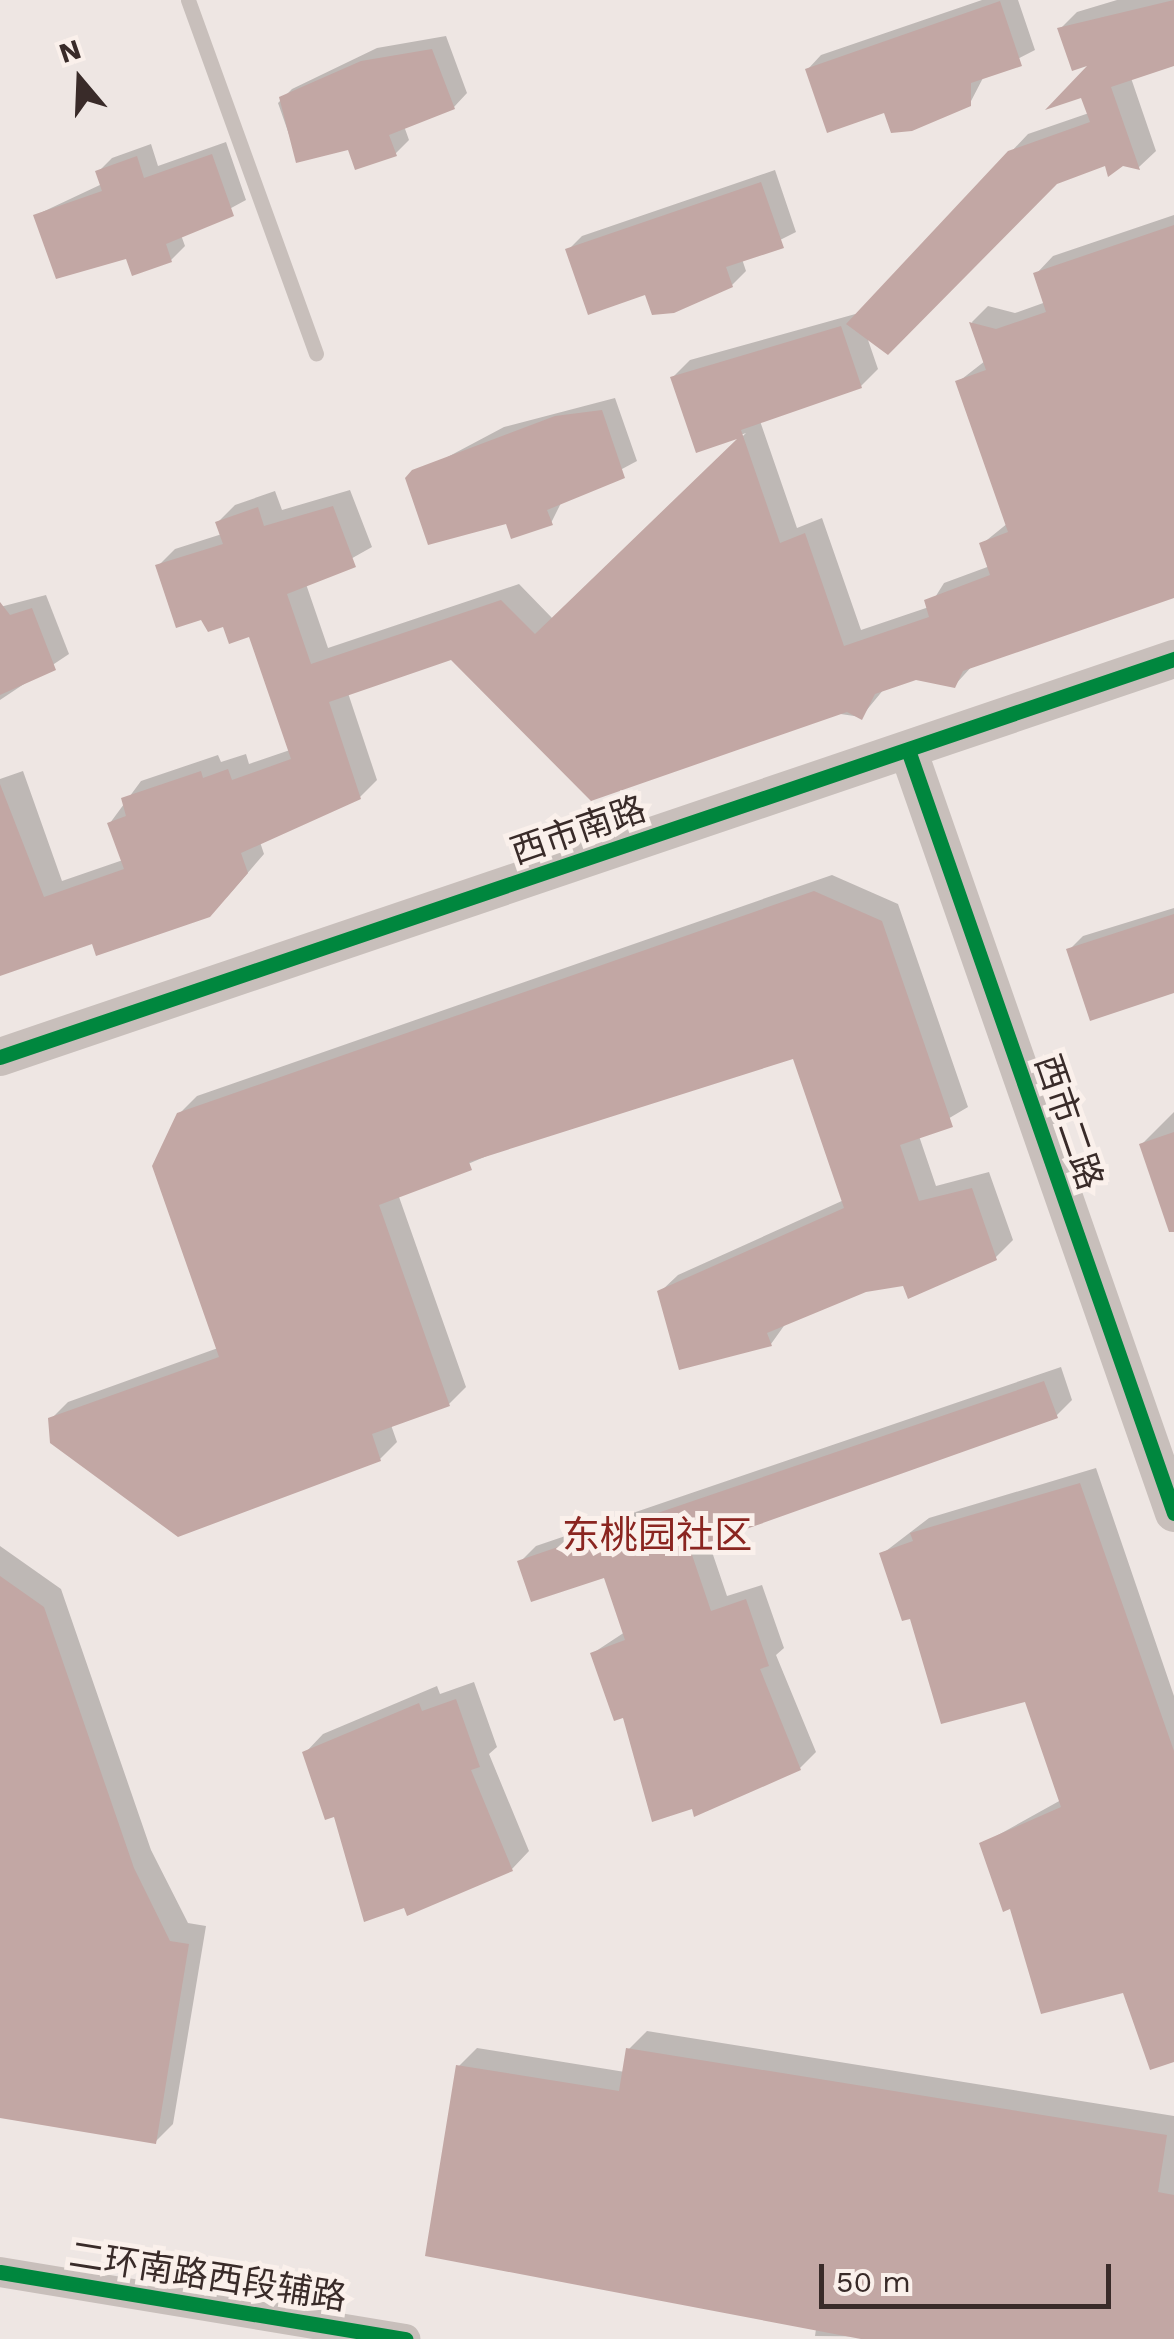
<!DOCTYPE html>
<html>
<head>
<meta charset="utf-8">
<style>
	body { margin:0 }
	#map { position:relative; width:1174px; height:2339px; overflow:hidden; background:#eee6e3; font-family:"Work Sans","Noto Sans SC",sans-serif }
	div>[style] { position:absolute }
	.shadow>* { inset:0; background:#0003 }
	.building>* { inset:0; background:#c2a7a4 }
	.service>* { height:15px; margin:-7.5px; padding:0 7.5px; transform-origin:7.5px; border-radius:7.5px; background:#c8bfbb }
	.minor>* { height:30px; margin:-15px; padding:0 15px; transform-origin:15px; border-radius:15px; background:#c8bfbb }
	.tertiary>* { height:38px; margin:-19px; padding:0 19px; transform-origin:19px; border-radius:19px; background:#c8bfbb }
	.cycleway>* { height:15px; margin:-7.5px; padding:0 7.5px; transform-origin:7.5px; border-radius:7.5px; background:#00873e }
	span { translate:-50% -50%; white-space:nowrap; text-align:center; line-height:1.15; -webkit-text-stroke:10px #faf0eb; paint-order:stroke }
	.street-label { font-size:35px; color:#392b29 }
	.neighbourhood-label { font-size:38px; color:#8a2520 }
	.north { position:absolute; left:30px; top:30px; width:100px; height:100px; -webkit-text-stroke:8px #faf0eb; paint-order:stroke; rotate:341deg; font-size:28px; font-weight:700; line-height:40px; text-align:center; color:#392b29 }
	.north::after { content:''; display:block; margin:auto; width:35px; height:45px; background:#392b29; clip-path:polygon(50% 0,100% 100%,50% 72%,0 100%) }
	.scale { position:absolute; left:819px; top:2264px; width:292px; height:45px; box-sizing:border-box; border:5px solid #392b29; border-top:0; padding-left:12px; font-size:30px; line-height:35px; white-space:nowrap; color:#392b29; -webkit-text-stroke:8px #faf0eb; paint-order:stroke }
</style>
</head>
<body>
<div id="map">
	<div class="shadow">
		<i style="clip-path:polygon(982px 0,1018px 0,1035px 50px,984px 76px,970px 103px,886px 110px,808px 69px,821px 55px)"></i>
		<i style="clip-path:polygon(1117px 0,1174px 0,1174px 63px,1131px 78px,1156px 151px,1139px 167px,1106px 163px,1056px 181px,867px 337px,878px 369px,861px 386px,760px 421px,797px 528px,822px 518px,861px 630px,929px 607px,944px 583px,990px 566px,982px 544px,1008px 523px,958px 382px,985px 361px,972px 322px,988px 306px,1015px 313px,1046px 302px,1036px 274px,1053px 256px,1174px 215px,1174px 596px,973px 665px,954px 686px,916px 678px,884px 689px,861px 717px,452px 657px,348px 693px,377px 780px,360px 797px,260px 842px,264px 854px,227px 897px,0 973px,0 779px,23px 771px,62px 881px,123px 860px,110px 823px,141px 781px,218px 755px,221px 762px,246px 754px,249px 764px,290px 750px,251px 634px,224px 624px,158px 566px,175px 549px,222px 534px,218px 522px,235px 505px,275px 491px,282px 510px,350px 490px,372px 547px,306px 584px,328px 648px,519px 584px,553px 619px,746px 433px,698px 450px,673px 377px,690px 360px,859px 313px,1028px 134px,1089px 113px,1095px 60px,1060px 29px,1077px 12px)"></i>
		<i style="clip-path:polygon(446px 36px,467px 93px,454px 107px,404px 126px,409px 140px,395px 154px,350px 147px,298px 160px,278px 103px,292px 89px,377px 48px)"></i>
		<i style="clip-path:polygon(226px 142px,246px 200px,181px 235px,185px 246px,171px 260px,128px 256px,36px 215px,102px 184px,98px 172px,112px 158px,151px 144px,158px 166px)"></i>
		<i style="clip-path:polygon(775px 170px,796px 232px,742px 259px,746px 271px,732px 285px,646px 292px,568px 250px,582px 236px)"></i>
		<i style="clip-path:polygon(615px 398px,637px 461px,562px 501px,551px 523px,508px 521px,408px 478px,504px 427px)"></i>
		<i style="clip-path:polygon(46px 595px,69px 654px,0 700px,0 607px)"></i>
		<i style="clip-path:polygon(832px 875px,898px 904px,968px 1107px,919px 1136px,936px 1186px,989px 1172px,1013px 1240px,996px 1257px,865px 1289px,786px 1323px,771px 1344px,660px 1292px,678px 1275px,844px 1200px,794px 1055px,524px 1140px,398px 1194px,466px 1387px,449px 1404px,391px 1425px,397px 1442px,380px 1459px,51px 1419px,68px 1402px,218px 1348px,179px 1114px,197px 1096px)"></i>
		<i style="clip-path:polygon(1174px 908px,1174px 990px,1069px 950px,1083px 936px)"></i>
		<i style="clip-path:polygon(1174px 1112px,1174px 1197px,1141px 1145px)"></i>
		<i style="clip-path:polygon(1061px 1367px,1072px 1400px,1056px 1416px,708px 1540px,727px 1596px,762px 1585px,784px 1648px,776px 1655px,816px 1752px,800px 1768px,624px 1714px,593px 1653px,625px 1632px,605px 1575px,520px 1562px,536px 1546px)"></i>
		<i style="clip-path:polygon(1096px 1468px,1174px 1696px,1174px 2059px,1125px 1990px,1012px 1906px,982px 1844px,1061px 1800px,1027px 1699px,912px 1615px,882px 1554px,929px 1518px)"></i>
		<i style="clip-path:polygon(0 1546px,61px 1589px,151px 1850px,188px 1923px,206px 1926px,173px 2124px,155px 2142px,0 2117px)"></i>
		<i style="clip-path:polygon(474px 1682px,497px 1747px,489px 1754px,529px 1851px,512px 1869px,335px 1814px,305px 1753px,323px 1734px,437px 1686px,440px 1694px)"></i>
		<i style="clip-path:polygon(647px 2031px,1174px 2116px,1174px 2339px,815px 2336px,817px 2322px,459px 2066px,477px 2048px,625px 2072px,629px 2049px)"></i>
	</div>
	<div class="building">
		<i style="clip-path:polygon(1174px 0,1174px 66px,1111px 87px,1140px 170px,1123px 166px,1108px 177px,1105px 166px,1057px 184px,888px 355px,846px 324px,1008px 151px,1090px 122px,1081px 98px,1045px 110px,1087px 66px,1072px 71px,1057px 28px)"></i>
		<i style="clip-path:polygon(1000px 1px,1022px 66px,971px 83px,971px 106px,912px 131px,891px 133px,884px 113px,827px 133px,805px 69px)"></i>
		<i style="clip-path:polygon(432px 49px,455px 109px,389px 135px,397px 156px,355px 170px,348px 150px,296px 163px,279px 97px,361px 61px)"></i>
		<i style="clip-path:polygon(212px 154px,234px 216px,166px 244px,172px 262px,132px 276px,126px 259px,56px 279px,33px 215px,102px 191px,95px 171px,137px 156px,144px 178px)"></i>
		<i style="clip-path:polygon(761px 182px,784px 248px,726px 267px,733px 287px,674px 313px,652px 315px,645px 295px,588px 315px,565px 249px)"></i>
		<i style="clip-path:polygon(1174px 225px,1174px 598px,963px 671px,955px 688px,916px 680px,875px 694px,862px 720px,847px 712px,591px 801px,451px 660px,329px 702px,361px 799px,241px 853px,248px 873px,210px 917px,96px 956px,92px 944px,0 976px,0 784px,44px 897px,124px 869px,107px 823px,126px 816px,121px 798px,201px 771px,203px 778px,228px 769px,232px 780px,291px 759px,249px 637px,229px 644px,223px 627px,208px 632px,201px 620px,176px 628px,155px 565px,223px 544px,215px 522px,258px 507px,264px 526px,333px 506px,356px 567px,287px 594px,311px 664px,501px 600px,535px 634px,737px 439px,696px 453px,670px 377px,841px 326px,862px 388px,741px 430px,780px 543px,805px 533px,844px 646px,929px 617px,924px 600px,990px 575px,979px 543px,1008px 532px,955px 381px,986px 370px,969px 322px,996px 329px,1046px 312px,1033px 273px)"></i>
		<i style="clip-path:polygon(602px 410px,625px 478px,547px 510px,553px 525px,511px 539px,506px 524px,428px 545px,405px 478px,412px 470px,555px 416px)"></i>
		<i style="clip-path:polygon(0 602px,10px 615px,32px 608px,56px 670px,0 695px)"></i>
		<i style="clip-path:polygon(814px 891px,882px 921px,953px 1127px,900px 1145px,919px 1201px,972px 1188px,997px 1260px,908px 1299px,903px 1286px,866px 1292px,767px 1333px,772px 1346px,679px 1370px,657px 1291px,844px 1208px,793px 1059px,469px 1162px,472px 1170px,379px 1205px,450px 1406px,372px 1434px,381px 1461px,178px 1537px,50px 1443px,48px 1418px,219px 1357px,152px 1166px,177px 1113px)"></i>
		<i style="clip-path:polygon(1174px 914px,1174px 993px,1090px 1021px,1066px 949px)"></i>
		<i style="clip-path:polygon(1174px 1132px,1174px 1232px,1169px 1232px,1139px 1144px)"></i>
		<i style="clip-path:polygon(1044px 1381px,1058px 1418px,690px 1549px,711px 1611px,746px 1599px,769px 1666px,760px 1669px,801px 1770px,694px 1817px,692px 1809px,652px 1822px,623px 1718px,614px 1721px,590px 1653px,625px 1640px,604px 1578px,531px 1602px,517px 1561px)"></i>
		<i style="clip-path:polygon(1080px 1483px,1174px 1751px,1174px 2062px,1150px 2070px,1123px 1993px,1041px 2014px,1010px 1909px,1003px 1912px,979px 1843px,1061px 1807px,1025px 1702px,941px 1724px,910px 1619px,902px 1621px,879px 1553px,913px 1541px,910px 1533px)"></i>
		<i style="clip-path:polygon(0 1576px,44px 1607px,134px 1868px,170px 1941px,189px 1944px,156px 2144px,0 2118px)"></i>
		<i style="clip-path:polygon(456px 1699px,480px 1767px,471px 1770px,513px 1871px,407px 1916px,404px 1908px,364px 1922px,334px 1817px,325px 1820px,302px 1752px,419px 1703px,422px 1711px)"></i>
		<i style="clip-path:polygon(626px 2048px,1167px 2135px,1158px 2192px,1174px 2195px,1174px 2339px,861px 2339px,425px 2256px,456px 2065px,619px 2091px)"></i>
	</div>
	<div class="service">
		<i style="left:188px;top:0;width:376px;rotate:70.1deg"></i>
	</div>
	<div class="minor">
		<i style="left:0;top:2272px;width:411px;rotate:9.4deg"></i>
	</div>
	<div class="tertiary">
		<i style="left:908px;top:750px;width:808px;rotate:70.78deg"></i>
		<i style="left:0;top:1057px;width:1240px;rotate:-18.73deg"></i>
	</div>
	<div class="cycleway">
		<i style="left:908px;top:750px;width:808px;rotate:70.78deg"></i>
		<i style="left:0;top:1057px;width:1240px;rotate:-18.73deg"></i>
		<i style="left:0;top:2272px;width:411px;rotate:9.4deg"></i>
	</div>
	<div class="street-label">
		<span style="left:578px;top:830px;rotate:-19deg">西市南路</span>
		<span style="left:1069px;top:1122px;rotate:71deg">西市二路</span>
		<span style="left:208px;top:2276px;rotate:9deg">二环南路西段辅路</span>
	</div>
	<div class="neighbourhood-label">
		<span style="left:657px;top:1536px">东桃园社区</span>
	</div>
	<div class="north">N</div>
	<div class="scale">50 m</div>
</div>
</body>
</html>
